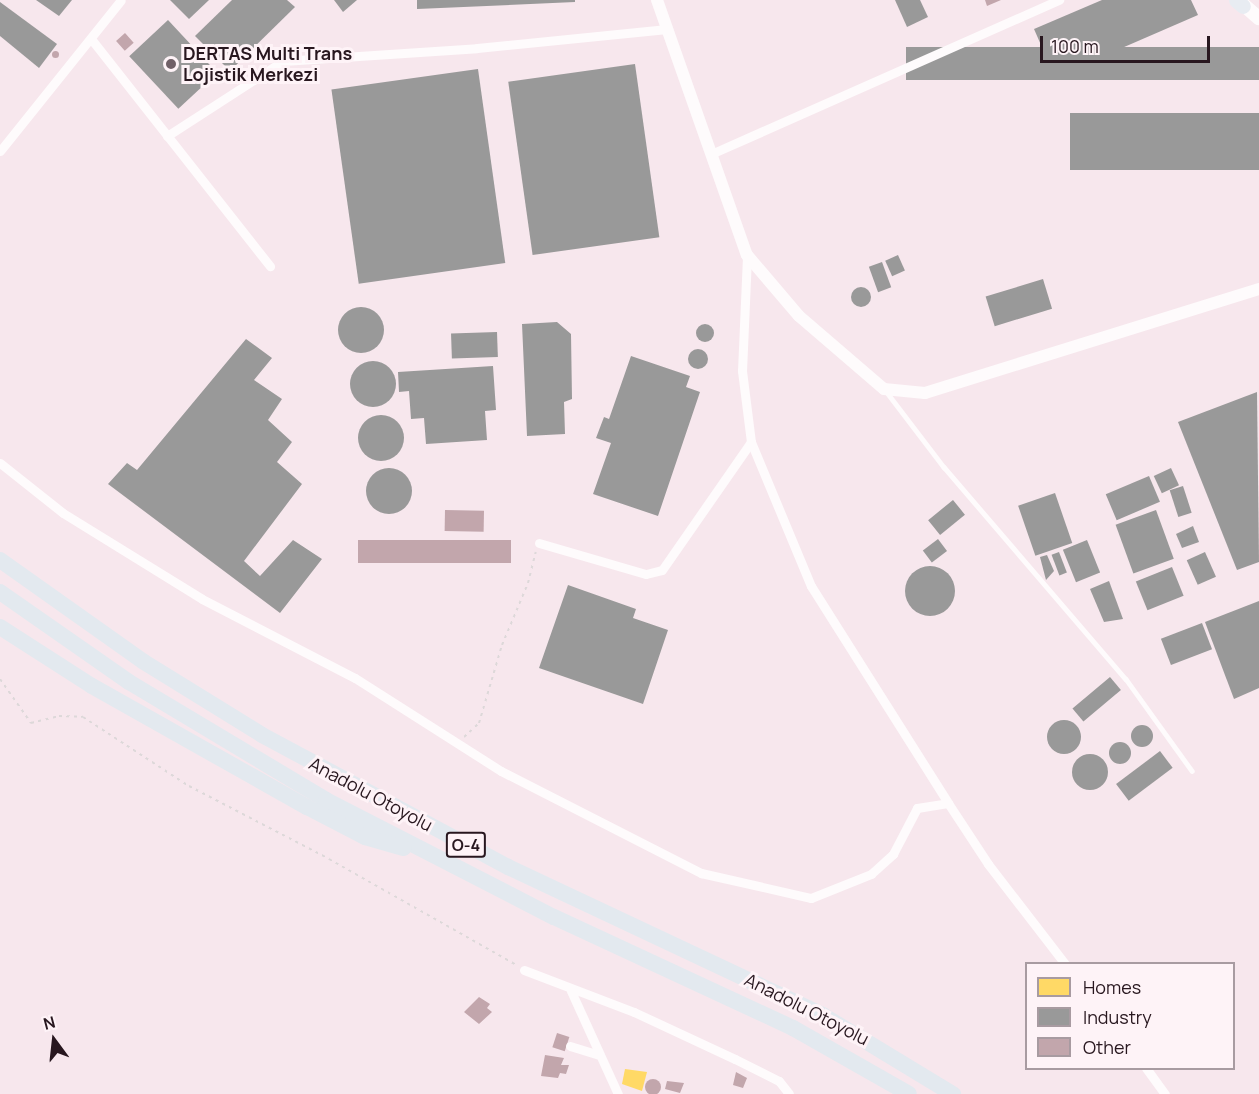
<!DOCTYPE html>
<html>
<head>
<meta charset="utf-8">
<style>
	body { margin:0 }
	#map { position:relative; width:1259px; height:1094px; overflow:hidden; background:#f7e7ed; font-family:Manrope,sans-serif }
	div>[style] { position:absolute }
	.homes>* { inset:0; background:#ffd966 }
	.industry>* { inset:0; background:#999; transform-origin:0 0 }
	.round { border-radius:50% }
	.building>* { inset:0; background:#c2a6ac; transform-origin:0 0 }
	.path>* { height:2px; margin-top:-1px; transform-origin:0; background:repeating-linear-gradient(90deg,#ddd8d9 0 3px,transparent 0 7.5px) }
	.service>* { height:4.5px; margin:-2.25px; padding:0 2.25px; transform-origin:2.25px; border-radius:2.25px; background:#fefbfc }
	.minor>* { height:9px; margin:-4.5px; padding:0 4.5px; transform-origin:4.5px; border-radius:4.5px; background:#fefbfc }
	.tertiary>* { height:12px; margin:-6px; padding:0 6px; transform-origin:6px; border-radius:6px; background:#fefbfc }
	.secondary>* { height:14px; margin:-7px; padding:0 7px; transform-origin:7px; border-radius:7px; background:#fefbfc }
	.trunk>* { height:15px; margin:-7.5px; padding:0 7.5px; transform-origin:7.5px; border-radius:7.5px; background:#e8ecf2 }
	.motorway>* { height:16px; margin:-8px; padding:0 8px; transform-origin:8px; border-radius:8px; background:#e3e9ef }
	.dots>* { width:16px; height:16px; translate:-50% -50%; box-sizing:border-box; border:3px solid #fef3f7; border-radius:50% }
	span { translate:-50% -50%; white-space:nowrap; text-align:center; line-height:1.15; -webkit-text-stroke:6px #fef3f7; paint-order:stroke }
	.shield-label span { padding:2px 4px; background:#fef3f7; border:2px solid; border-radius:4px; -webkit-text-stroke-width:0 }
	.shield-label { font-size:16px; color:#28171f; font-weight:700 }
	.poi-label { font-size:18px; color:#28171f; font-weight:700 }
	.left { translate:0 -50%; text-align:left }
	.street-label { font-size:18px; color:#28171f }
	.legend { position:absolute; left:1025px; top:962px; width:210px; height:108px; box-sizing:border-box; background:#fef3f7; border:2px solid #a89ba1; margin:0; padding:8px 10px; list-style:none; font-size:18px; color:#28171f }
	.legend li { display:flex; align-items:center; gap:12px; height:30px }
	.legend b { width:30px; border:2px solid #a89ba1 }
	.north { position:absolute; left:24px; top:1010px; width:60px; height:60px; -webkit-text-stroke:4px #fef3f7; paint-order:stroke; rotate:345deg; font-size:16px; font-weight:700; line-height:24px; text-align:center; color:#28171f }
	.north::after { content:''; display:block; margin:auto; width:21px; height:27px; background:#28171f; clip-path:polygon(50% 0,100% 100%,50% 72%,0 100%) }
	.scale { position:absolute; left:1040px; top:36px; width:170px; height:27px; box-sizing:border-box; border:3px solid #28171f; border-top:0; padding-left:8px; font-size:18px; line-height:21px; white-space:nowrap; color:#28171f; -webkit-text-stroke:4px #fef3f7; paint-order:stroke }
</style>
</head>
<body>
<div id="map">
	<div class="homes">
		<i style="clip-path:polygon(625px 1069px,647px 1072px,642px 1091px,622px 1084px)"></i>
	</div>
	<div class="industry">
		<i style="clip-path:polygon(36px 0,72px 0,59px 16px)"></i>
		<i style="clip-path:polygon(170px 0,209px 0,189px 19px)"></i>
		<i style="clip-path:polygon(232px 0,287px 0,295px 7px,230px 71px,195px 36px)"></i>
		<i style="clip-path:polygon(334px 0,357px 0,343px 12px)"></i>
		<i style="clip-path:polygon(417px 0,575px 0,575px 2px,417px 9px)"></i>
		<i style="clip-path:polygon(895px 0,920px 0,928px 17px,907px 27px)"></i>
		<i style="clip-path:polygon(1102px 0,1191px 0,1198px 15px,1055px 77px,1034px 29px)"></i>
		<i style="clip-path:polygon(0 2px,57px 44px,39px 68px,0 36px)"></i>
		<i style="left:168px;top:20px;width:72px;height:53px;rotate:47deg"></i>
		<i style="left:1259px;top:47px;width:33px;height:353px;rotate:90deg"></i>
		<i style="left:635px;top:64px;width:175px;height:128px;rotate:82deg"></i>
		<i style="left:478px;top:69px;width:196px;height:148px;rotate:82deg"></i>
		<i style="left:1259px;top:113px;width:57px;height:189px;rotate:90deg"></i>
		<i style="left:898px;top:255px;width:17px;height:14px;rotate:66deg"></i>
		<i style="left:882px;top:262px;width:27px;height:14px;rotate:70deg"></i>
		<i style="left:1043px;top:279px;width:31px;height:60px;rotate:73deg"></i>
		<i class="round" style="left:851px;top:287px;width:20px;height:20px"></i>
		<i class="round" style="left:338px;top:307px;width:46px;height:46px"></i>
		<i style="clip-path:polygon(557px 322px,571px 334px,572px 399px,564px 402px,565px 434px,527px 436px,522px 324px)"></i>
		<i class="round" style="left:696px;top:324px;width:18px;height:18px"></i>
		<i style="left:497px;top:332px;width:25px;height:46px;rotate:88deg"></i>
		<i style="clip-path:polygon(246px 339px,272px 358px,254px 380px,282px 399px,268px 420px,292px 442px,277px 462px,302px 484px,244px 561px,260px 576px,293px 540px,322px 559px,280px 613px,108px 484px,127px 463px,137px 470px)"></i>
		<i class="round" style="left:688px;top:349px;width:20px;height:20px"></i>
		<i style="clip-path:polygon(631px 356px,690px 376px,686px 387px,700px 392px,658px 516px,593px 494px,611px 443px,596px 438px,604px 417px,609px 419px)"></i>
		<i class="round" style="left:350px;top:361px;width:46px;height:46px"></i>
		<i style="clip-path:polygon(493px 366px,496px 410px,485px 411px,487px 440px,426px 444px,424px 418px,411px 419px,409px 391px,399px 392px,398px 372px)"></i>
		<i style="clip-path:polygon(1257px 392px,1259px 562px,1237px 570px,1178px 422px)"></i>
		<i class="round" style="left:358px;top:415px;width:46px;height:46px"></i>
		<i style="left:1171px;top:468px;width:19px;height:19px;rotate:65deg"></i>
		<i class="round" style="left:366px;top:468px;width:46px;height:46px"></i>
		<i style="left:1149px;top:476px;width:28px;height:47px;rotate:67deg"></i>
		<i style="left:1183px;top:486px;width:28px;height:14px;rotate:72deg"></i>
		<i style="left:1055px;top:493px;width:53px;height:39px;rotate:71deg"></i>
		<i style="left:953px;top:500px;width:19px;height:32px;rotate:51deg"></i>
		<i style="left:1156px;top:510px;width:52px;height:43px;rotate:70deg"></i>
		<i style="clip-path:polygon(1193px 526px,1199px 542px,1182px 548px,1176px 534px)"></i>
		<i style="left:938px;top:539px;width:15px;height:19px;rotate:53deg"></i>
		<i style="left:1087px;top:540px;width:35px;height:26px;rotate:68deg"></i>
		<i style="left:1059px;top:552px;width:22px;height:8px;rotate:69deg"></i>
		<i style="left:1205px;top:552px;width:27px;height:20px;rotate:66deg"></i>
		<i style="clip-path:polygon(1047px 555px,1054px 571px,1046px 580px,1040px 557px)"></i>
		<i class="round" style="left:905px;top:566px;width:50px;height:50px"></i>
		<i style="left:1172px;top:567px;width:31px;height:39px;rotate:68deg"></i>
		<i style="clip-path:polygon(1109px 581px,1123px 619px,1104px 622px,1090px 589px)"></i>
		<i style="clip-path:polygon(568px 585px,636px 609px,633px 618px,668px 630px,643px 704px,539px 668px)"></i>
		<i style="clip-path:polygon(1259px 601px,1259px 688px,1234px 699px,1205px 622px)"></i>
		<i style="left:1202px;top:623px;width:28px;height:44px;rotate:69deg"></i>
		<i style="left:1110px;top:677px;width:17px;height:49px;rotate:50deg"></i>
		<i class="round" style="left:1047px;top:720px;width:34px;height:34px"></i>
		<i class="round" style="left:1131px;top:725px;width:22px;height:22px"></i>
		<i class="round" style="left:1109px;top:742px;width:22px;height:22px"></i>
		<i style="left:1160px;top:751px;width:21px;height:55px;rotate:53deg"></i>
		<i class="round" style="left:1072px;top:754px;width:36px;height:36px"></i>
	</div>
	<div class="building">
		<i style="clip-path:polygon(985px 0,1001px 0,987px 6px)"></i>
		<i style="left:125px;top:33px;width:13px;height:12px;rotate:48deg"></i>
		<i class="round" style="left:51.5px;top:50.5px;width:7px;height:7px"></i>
		<i style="left:445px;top:510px;width:39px;height:21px;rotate:1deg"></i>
		<i style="left:511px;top:540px;width:23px;height:153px;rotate:90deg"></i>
		<i style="clip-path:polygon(479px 997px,490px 1004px,487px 1008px,492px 1012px,479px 1024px,464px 1012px)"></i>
		<i style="left:557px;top:1033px;width:13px;height:15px;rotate:18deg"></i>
		<i style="clip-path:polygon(545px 1055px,564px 1058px,561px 1065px,569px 1065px,566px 1074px,560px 1073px,558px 1078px,541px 1076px)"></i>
		<i style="clip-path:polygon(736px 1072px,747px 1078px,743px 1088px,733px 1085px)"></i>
		<i class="round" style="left:645px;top:1079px;width:16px;height:16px"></i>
		<i style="clip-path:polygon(667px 1081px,684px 1083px,680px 1093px,665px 1089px)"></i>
	</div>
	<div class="path">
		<i style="left:0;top:679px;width:54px;rotate:54.8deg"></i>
		<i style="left:31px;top:723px;width:29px;rotate:-14deg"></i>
		<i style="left:59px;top:716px;width:24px;rotate:2deg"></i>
		<i style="left:83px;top:717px;width:126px;rotate:33.1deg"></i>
		<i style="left:189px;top:786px;width:158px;rotate:27.5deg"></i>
		<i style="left:329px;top:859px;width:215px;rotate:29.5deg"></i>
		<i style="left:464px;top:737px;width:21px;rotate:-43deg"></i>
		<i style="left:479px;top:723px;width:81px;rotate:-73.6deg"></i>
		<i style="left:502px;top:645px;width:67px;rotate:-67.2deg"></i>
		<i style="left:528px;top:583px;width:32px;rotate:-76deg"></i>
	</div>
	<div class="service">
		<i style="left:886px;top:391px;width:96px;rotate:52.7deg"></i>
		<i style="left:944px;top:467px;width:279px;rotate:49.4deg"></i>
		<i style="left:1126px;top:679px;width:113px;rotate:54.3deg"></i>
	</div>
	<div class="minor">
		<i style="left:92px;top:40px;width:288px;rotate:51.8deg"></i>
		<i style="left:167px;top:136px;width:138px;rotate:-32.9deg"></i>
		<i style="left:283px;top:61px;width:194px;rotate:-3.8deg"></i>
		<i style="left:477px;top:48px;width:191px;rotate:-5.7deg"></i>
		<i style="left:0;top:151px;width:193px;rotate:-51.3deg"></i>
		<i style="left:711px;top:154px;width:381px;rotate:-23.9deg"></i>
		<i style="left:751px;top:442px;width:156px;rotate:67.4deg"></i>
		<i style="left:811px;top:586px;width:257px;rotate:57.7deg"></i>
		<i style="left:0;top:463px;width:80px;rotate:38.4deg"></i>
		<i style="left:63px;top:513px;width:163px;rotate:31.7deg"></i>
		<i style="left:202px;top:599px;width:172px;rotate:27.3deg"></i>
		<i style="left:355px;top:678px;width:173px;rotate:32.5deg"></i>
		<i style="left:501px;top:771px;width:225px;rotate:27deg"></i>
		<i style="left:701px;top:873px;width:113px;rotate:12.8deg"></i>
		<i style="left:811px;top:898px;width:65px;rotate:-21.8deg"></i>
		<i style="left:871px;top:874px;width:30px;rotate:-42deg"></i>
		<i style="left:893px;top:854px;width:52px;rotate:-62.4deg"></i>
		<i style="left:917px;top:808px;width:31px;rotate:-9deg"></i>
		<i style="left:948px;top:803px;width:73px;rotate:56.7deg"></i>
		<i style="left:988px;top:864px;width:126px;rotate:52.4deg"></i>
		<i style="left:539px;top:543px;width:111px;rotate:16.2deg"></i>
		<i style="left:646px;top:574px;width:16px;rotate:-14deg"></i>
		<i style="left:662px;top:570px;width:156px;rotate:-55.2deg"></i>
		<i style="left:751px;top:442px;width:72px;rotate:-97.2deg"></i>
		<i style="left:742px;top:371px;width:116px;rotate:-87.5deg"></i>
		<i style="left:524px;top:970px;width:118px;rotate:20.9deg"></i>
		<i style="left:634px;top:1012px;width:111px;rotate:25deg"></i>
		<i style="left:735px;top:1059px;width:49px;rotate:26.6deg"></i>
		<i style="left:779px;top:1081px;width:16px;rotate:52deg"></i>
		<i style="left:571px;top:991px;width:113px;rotate:65.5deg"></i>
		<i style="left:570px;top:1046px;width:28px;rotate:17deg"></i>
		<i style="left:1146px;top:1068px;width:32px;rotate:54deg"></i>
	</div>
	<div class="tertiary">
		<i style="left:657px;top:0;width:270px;rotate:70.6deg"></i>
		<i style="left:747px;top:255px;width:80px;rotate:49.6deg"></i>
		<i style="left:799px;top:316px;width:112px;rotate:40.7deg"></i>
		<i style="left:884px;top:389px;width:41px;rotate:5.6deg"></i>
		<i style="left:925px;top:393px;width:350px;rotate:-17.3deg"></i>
	</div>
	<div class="secondary">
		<i style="left:1238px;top:0;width:28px;rotate:41deg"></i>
	</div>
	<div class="trunk">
		<i style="left:1236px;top:0;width:9px;rotate:41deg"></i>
	</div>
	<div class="motorway">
		<i style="left:0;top:560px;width:176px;rotate:35.3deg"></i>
		<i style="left:144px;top:662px;width:139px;rotate:31.7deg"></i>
		<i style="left:262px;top:735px;width:279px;rotate:28.2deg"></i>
		<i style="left:508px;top:867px;width:349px;rotate:25.2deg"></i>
		<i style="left:824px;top:1016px;width:151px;rotate:31.2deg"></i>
		<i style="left:0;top:592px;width:157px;rotate:34.9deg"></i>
		<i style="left:129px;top:682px;width:230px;rotate:30.9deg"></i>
		<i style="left:326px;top:800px;width:256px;rotate:27.2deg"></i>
		<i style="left:554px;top:917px;width:264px;rotate:24.9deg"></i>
		<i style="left:793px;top:1028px;width:133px;rotate:29.6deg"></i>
		<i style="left:0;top:627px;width:109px;rotate:32.7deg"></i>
		<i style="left:92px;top:686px;width:247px;rotate:29.4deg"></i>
		<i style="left:307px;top:807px;width:65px;rotate:27.3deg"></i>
		<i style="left:365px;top:837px;width:40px;rotate:16deg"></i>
	</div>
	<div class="dots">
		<i style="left:171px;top:64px;background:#706067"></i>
	</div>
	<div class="shield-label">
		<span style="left:466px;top:845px">O-4</span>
	</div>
	<div class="poi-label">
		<span class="left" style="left:183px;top:64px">DERTAS Multi Trans<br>Lojistik Merkezi</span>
	</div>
	<div class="street-label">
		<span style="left:371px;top:794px;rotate:28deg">Anadolu Otoyolu</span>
		<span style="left:807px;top:1009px;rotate:27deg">Anadolu Otoyolu</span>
	</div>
	<ul class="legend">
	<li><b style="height:16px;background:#ffd966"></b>Homes</li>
	<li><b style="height:16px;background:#999"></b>Industry</li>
	<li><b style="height:16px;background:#c2a6ac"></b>Other</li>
	</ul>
	<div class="north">N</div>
	<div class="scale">100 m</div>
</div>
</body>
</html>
